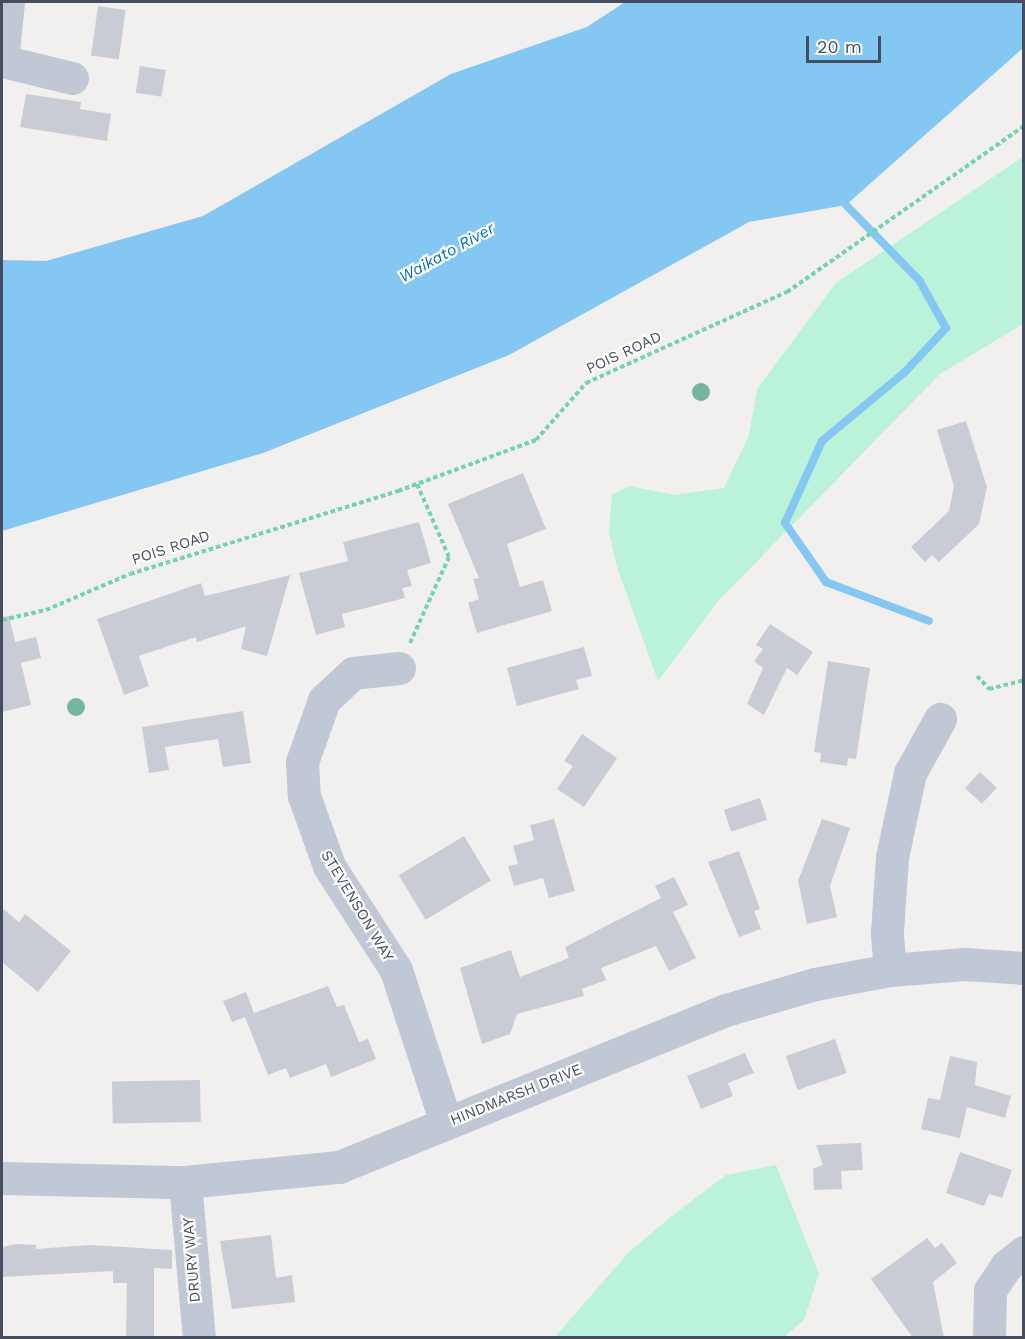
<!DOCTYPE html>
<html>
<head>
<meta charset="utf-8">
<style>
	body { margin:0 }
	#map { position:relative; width:1025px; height:1339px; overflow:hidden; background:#f2efef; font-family:"Work Sans",sans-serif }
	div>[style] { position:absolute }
	.green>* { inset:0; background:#baf2da }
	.water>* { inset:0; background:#84c7f2 }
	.stream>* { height:8px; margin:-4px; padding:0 4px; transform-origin:4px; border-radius:4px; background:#84c7f2 }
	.building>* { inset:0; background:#caccd5; transform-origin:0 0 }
	.path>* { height:4px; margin-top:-2px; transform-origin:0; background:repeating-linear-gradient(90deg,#6fd3b4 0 4.5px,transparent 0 7.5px) }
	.minor>* { height:33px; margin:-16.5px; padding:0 16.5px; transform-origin:16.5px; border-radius:16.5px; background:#c1c8d5 }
	.trees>* { width:18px; height:18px; margin:-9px; border-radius:50%; background:#76b5a0 }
	span { translate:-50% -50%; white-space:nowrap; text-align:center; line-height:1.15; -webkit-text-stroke:4.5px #fff; paint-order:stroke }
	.street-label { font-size:15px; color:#454e5e }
	.water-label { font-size:16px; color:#026eb4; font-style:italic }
	.frame { position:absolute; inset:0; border:3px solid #454e5e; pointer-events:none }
	.scale { position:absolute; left:806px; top:36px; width:75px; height:27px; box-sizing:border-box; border:3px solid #454e5e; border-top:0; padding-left:8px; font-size:18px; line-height:21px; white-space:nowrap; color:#454e5e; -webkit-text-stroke:4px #fff; paint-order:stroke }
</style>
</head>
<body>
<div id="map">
	<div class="green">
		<i style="clip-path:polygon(1023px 157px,1023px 324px,940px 374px,719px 600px,658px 681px,617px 567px,609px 532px,612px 495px,629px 486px,675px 495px,724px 488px,749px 435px,757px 389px,836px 283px)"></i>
		<i style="clip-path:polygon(776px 1165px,819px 1274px,804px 1320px,784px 1337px,555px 1337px,628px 1253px,672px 1216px,726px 1175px)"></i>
	</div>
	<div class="water">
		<i style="clip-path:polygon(625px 2px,1023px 2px,1023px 48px,846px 205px,749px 222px,509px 355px,263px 453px,2px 531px,2px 260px,46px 261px,203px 216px,451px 74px,587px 27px)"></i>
	</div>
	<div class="stream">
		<i style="left:846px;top:205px;width:105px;rotate:45.8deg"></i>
		<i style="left:919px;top:280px;width:55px;rotate:60.6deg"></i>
		<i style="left:946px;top:328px;width:60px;rotate:133deg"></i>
		<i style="left:905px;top:372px;width:108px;rotate:140.3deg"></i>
		<i style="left:822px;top:441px;width:90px;rotate:114.3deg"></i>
		<i style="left:785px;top:523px;width:72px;rotate:55.2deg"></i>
		<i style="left:826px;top:582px;width:110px;rotate:20.7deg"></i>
	</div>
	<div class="building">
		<i style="left:98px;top:6px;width:28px;height:50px;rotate:8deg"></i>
		<i style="left:140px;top:66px;width:26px;height:27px;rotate:9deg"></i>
		<i style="clip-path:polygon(26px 94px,81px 102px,80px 109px,111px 114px,107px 141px,20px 127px)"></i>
		<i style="clip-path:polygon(966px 421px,987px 487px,979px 524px,939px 562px,932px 555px,925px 562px,911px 547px,949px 511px,954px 486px,937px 430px)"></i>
		<i style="clip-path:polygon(523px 473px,546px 529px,507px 544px,520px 587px,543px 580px,552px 611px,477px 633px,468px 603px,479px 599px,473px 579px,479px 578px,448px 504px)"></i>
		<i style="clip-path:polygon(419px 522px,431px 563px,407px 570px,412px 586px,402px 588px,405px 598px,342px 614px,345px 627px,316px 635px,299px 573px,348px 561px,343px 542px)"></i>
		<i style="clip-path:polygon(290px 575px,267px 656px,241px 649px,246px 626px,197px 642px,196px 637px,139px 656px,149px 686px,124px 695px,97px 619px,201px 583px,205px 596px)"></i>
		<i style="clip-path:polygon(9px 616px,15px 642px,36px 637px,41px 658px,21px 663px,31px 705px,2px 712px,2px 617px)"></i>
		<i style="clip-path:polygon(770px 624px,813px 652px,797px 675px,787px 668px,764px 715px,747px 704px,763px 668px,754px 661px,763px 649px,756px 645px)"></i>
		<i style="clip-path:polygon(584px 647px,592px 676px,576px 680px,579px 689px,517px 706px,507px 668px)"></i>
		<i style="clip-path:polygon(828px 661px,870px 668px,856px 759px,848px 758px,847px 766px,820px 762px,821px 753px,814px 752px)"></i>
		<i style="clip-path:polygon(243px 711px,251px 763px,223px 767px,218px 739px,165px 747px,169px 770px,149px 773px,142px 727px)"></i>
		<i style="clip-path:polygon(582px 734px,617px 758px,584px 807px,557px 789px,573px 766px,564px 761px)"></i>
		<i style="left:980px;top:772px;width:23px;height:22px;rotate:43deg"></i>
		<i style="left:760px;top:798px;width:23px;height:38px;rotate:72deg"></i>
		<i style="clip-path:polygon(554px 819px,575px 891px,549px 898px,543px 878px,514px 886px,508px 866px,518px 864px,513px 846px,534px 840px,530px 825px)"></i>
		<i style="clip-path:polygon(822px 819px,850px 828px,830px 886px,837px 917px,807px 924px,798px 881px)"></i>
		<i style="left:464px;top:836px;width:52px;height:76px;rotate:59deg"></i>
		<i style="clip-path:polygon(739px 851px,760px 909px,754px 911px,761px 929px,739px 937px,708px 862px)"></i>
		<i style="clip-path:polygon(674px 877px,688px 905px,673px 912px,696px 958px,669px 971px,656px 946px,601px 968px,606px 980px,582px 989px,584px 996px,517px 1014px,510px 1034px,482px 1044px,460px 968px,511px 950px,520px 977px,569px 958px,565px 947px,661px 898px,655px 886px)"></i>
		<i style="clip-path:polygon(2px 908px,19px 922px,25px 914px,71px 951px,38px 992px,2px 962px)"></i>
		<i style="clip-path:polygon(328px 986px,337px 1007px,344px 1005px,359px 1042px,368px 1039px,376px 1059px,331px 1077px,326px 1064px,290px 1078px,286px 1068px,268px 1075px,245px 1017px,232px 1022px,223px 1001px,246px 992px,254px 1013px)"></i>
		<i style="left:835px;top:1039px;width:36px;height:52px;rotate:71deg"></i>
		<i style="clip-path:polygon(745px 1053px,754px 1073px,728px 1083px,733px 1096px,701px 1109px,687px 1076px)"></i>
		<i style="clip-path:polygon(950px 1056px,977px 1062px,975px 1085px,1011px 1096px,1005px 1118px,967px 1107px,960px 1138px,921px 1129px,928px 1098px,940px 1100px)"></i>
		<i style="left:200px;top:1080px;width:42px;height:88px;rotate:89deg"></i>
		<i style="clip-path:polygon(861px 1143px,863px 1170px,841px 1171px,842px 1189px,814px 1190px,813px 1169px,823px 1165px,816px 1145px)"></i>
		<i style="clip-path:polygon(960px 1152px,1012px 1170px,1002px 1198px,989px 1194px,984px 1206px,946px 1193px)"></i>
		<i style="clip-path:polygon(271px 1235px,276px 1278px,292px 1275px,295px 1302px,232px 1309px,220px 1241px)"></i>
		<i style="clip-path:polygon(927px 1238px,935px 1248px,942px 1243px,957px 1263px,933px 1282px,944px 1338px,913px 1338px,871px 1279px)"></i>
		<i style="clip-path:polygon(16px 1244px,36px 1245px,36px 1249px,90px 1245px,172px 1250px,172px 1269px,154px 1268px,154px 1338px,126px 1338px,127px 1283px,113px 1283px,113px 1271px,2px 1277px,2px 1247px)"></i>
	</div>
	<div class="path">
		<i style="left:2px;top:620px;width:45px;rotate:-12.8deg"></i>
		<i style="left:46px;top:610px;width:91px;rotate:-23.2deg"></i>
		<i style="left:130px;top:574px;width:281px;rotate:-17.2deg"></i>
		<i style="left:398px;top:491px;width:147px;rotate:-20.3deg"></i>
		<i style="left:536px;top:440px;width:76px;rotate:-48.7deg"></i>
		<i style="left:586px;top:383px;width:221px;rotate:-24.4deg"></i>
		<i style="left:787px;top:292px;width:289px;rotate:-35deg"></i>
		<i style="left:410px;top:643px;width:94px;rotate:-65.6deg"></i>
		<i style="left:449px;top:557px;width:80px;rotate:-113.7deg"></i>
		<i style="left:977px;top:676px;width:18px;rotate:47deg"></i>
		<i style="left:989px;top:689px;width:36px;rotate:-14deg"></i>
	</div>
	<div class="minor">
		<i style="left:8px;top:2px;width:59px;rotate:95.8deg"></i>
		<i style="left:2px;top:61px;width:72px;rotate:13.7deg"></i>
		<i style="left:399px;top:668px;width:46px;rotate:173.8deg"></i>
		<i style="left:353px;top:673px;width:40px;rotate:137deg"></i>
		<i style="left:324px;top:700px;width:66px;rotate:109.5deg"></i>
		<i style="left:302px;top:762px;width:34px;rotate:87deg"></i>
		<i style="left:304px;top:796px;width:74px;rotate:70.3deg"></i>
		<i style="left:329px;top:866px;width:124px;rotate:57.2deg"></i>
		<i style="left:396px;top:970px;width:161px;rotate:71.9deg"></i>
		<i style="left:890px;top:970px;width:38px;rotate:-95deg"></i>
		<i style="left:887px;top:932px;width:75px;rotate:-86.2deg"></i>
		<i style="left:892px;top:857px;width:86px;rotate:-77.9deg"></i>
		<i style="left:910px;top:773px;width:62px;rotate:-60.9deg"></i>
		<i style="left:2px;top:1178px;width:183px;rotate:1.3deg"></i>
		<i style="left:185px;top:1182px;width:155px;rotate:-5.6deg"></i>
		<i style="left:339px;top:1167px;width:418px;rotate:-22.1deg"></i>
		<i style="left:726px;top:1010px;width:93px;rotate:-16.3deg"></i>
		<i style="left:815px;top:984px;width:76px;rotate:-10.6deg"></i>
		<i style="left:890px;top:970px;width:75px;rotate:-4.6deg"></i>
		<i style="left:965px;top:964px;width:59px;rotate:3.9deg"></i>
		<i style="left:185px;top:1182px;width:157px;rotate:84.9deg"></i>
		<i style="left:989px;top:1338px;width:48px;rotate:-88.8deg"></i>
		<i style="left:990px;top:1290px;width:29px;rotate:-56deg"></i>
		<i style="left:1006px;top:1266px;width:23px;rotate:-38deg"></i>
	</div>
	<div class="trees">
		<i style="left:701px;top:392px"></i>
		<i style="left:76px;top:707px"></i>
	</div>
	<div class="street-label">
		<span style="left:624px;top:353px;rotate:-25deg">POIS ROAD</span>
		<span style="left:171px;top:548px;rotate:-18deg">POIS ROAD</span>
		<span style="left:357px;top:906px;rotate:59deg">STEVENSON WAY</span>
		<span style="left:516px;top:1095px;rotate:-22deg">HINDMARSH DRIVE</span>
		<span style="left:192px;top:1260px;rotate:-95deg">DRURY WAY</span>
	</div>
	<div class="water-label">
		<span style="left:447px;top:253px;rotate:-29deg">Waikato River</span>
	</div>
	<div class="frame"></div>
	<div class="scale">20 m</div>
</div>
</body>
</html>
